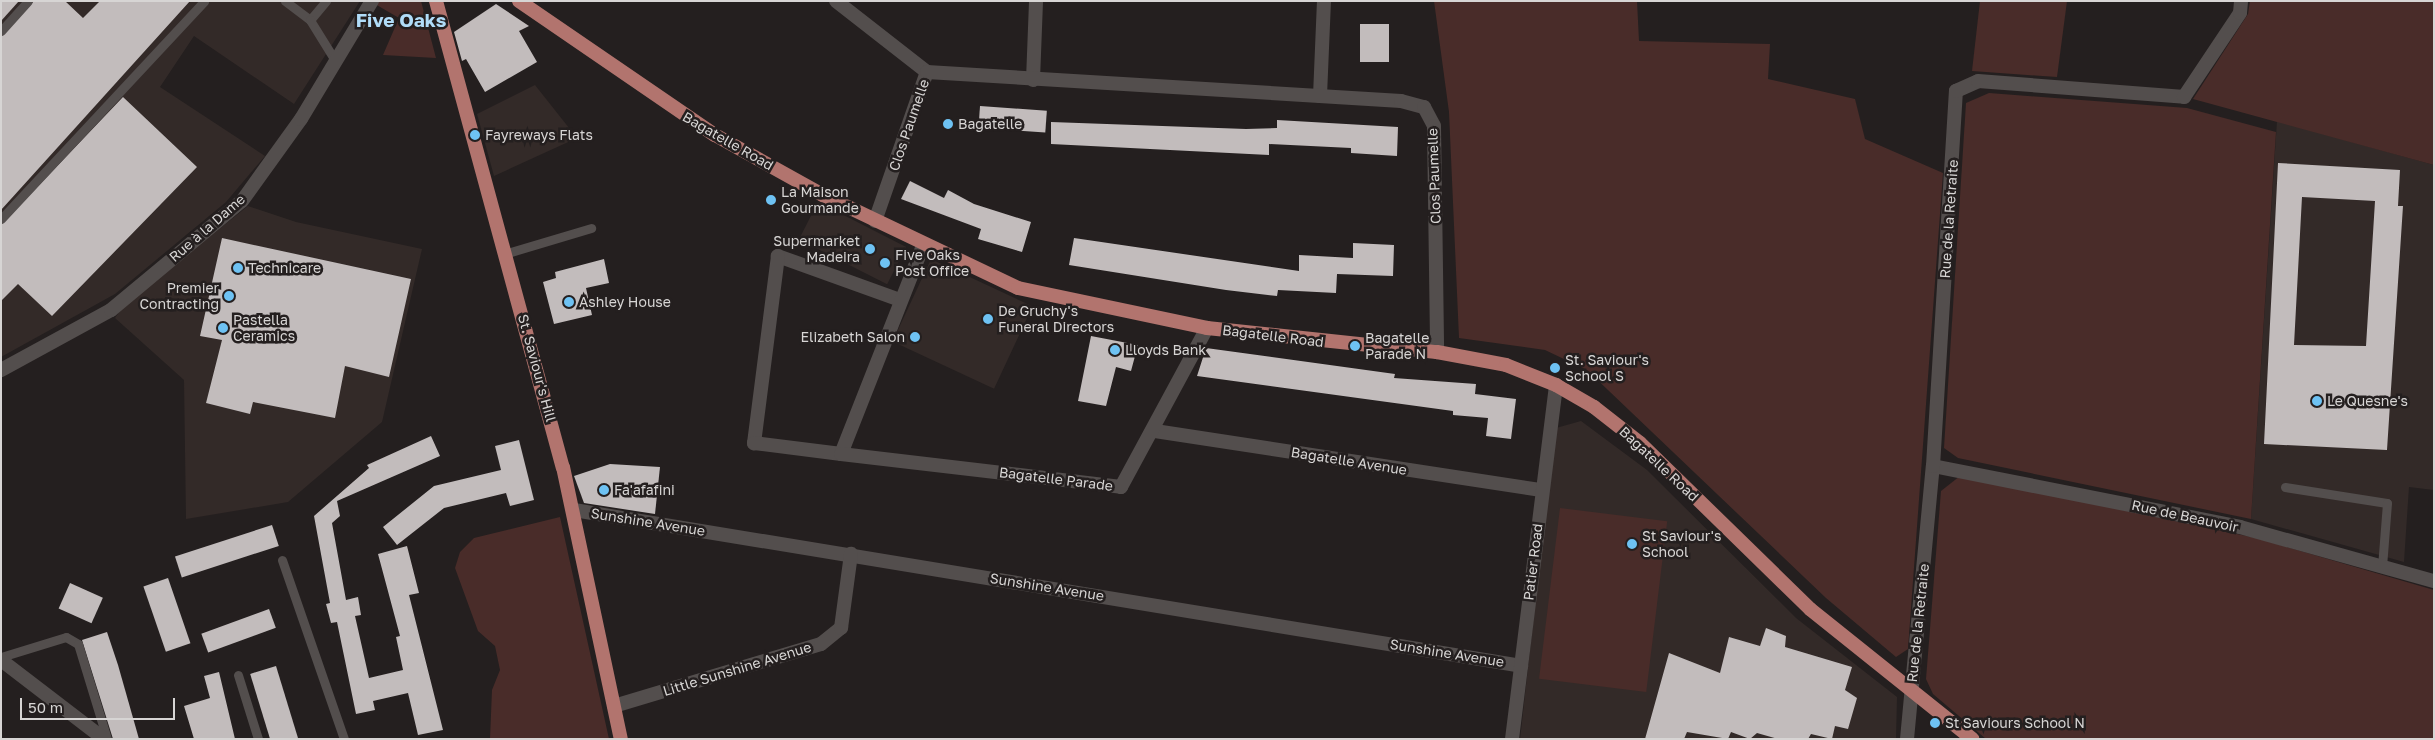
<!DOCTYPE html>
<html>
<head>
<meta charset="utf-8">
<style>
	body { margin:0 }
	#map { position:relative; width:2435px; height:740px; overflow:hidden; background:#241f1f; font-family:"Golos Text",sans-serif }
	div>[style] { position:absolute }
	.built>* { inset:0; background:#332a28; transform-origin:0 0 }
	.green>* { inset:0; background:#492c29; transform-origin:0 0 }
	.building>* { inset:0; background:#c2bcbc; transform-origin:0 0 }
	.service>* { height:9px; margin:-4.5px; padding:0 4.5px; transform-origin:4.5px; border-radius:4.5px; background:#534e4d }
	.minor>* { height:14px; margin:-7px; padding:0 7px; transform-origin:7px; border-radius:7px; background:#534e4d }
	.primary>* { height:14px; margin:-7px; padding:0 7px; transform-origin:7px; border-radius:7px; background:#b2746e }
	.dots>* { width:14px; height:14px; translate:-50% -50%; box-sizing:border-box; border:2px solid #241f1f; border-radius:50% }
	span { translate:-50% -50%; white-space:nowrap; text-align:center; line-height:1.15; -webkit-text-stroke:5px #241f1f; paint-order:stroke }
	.poi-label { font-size:14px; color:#d7d5d4 }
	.left { translate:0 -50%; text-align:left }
	.right { translate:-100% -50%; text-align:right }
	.street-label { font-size:14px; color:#d7d5d4 }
	.district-label { font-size:19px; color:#b0dcf8; font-weight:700 }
	.frame { position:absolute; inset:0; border:2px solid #d7d5d4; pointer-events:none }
	.scale { position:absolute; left:20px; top:698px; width:155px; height:22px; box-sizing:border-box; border:2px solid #d7d5d4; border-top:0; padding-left:6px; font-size:15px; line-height:18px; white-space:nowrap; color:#d7d5d4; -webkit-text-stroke:4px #241f1f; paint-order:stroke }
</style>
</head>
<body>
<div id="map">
	<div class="built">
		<i style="clip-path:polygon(1px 1px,360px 1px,294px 104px,194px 36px,160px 87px,265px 156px,226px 202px,115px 294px,1px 357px)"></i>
		<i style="clip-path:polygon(535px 85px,577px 138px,494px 176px,477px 114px)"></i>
		<i style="clip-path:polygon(2277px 121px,2434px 165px,2434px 490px,2409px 487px,2404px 562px,2251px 519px)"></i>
		<i style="left:818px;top:202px;width:99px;height:42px;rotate:27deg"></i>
		<i style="clip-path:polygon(248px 206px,296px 222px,422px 249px,382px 422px,288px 502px,186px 519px,184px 380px,115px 318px,123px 306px)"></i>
		<i style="left:931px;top:259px;width:112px;height:91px;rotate:25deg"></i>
		<i style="clip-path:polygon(1581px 421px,1647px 470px,1796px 618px,1897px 697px,1896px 739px,1520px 739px,1554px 437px,1556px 428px)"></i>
	</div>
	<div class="green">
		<i style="clip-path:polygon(377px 1px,421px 1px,436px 58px,383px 55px,399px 18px,375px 4px)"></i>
		<i style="clip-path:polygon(1434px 1px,1637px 1px,1639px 41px,1770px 44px,1768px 79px,1855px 99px,1865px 139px,1943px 173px,1908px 649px,1896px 657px,1826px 598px,1587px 370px,1545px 350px,1459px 338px,1449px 112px)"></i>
		<i style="clip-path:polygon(1980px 1px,2067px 1px,2057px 77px,1972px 71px)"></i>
		<i style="clip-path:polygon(2250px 1px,2434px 1px,2434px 165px,2193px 99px,2248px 14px)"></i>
		<i style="clip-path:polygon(1989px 93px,2187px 108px,2276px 132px,2251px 519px,1958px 458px,1944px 448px,1966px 103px)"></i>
		<i style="clip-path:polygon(1960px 476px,2256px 538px,2434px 590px,2434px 739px,1986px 739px,1933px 694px,1926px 679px,1941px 491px)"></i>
		<i style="left:1560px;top:508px;width:108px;height:172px;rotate:7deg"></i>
		<i style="clip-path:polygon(560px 517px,609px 739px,490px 739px,492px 690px,500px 670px,495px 646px,478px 631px,455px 568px,460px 552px,474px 538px)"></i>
	</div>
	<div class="building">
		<i style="clip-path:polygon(1px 1px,19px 1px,1px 21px)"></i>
		<i style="clip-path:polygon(34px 1px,65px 1px,83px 18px,100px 1px,190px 1px,1px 210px,1px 37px)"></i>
		<i style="clip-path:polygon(496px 4px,529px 26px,519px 31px,537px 62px,485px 92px,466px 59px,462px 61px,454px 32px)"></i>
		<i style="left:1360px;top:24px;width:29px;height:38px"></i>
		<i style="clip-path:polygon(123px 97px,197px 167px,52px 316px,18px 284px,1px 301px,1px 225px)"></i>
		<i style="left:980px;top:106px;width:67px;height:22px;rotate:4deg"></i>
		<i style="clip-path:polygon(1277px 120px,1398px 127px,1397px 156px,1351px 153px,1351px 148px,1269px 144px,1269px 155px,1051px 144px,1051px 122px,1246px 129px,1277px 128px)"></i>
		<i style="clip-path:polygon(evenodd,2278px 163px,2400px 170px,2398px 206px,2403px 206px,2387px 450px,2264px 444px,2278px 163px,2302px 197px,2375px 201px,2366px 346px,2294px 345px,2302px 197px)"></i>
		<i style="clip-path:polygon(910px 181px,944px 198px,948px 190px,974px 204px,1031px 222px,1022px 252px,978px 239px,981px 229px,901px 199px)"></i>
		<i style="clip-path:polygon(222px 238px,411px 279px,389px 377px,345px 366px,335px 418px,253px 402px,250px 414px,206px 403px,222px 340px,200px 336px)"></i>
		<i style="clip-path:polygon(1074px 238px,1299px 271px,1299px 255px,1353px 258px,1353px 243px,1394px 245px,1393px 276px,1337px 274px,1336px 293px,1278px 290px,1277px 296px,1226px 290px,1069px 265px)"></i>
		<i style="clip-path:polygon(604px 259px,609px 283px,586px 288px,592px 315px,554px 324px,543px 282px,556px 278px,555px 272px)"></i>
		<i style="clip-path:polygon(1091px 336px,1138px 345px,1131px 371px,1116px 367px,1106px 406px,1078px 401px)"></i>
		<i style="clip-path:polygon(1206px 348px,1395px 374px,1394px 378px,1476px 384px,1475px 394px,1516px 399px,1511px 439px,1486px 436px,1488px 418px,1453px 415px,1453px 411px,1197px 376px)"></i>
		<i style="clip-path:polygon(431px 436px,440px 456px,337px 501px,340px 516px,332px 523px,346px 600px,358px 597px,361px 615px,355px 616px,369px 678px,403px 670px,396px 637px,400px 636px,378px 554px,407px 546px,419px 593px,409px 595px,443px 730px,418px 735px,408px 693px,373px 701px,375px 710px,356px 714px,337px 622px,331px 623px,326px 604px,330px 603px,314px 516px,369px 468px,367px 465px)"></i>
		<i style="clip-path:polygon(519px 440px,534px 500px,510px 506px,506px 493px,444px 508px,397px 545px,383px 527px,434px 486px,501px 470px,495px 446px)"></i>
		<i style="clip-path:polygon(610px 464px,660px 467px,655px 514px,584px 503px,574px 476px)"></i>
		<i style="left:272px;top:525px;width:22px;height:102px;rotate:72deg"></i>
		<i style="left:168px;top:578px;width:69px;height:26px;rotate:71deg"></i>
		<i style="left:70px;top:583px;width:36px;height:28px;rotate:24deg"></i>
		<i style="left:269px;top:609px;width:20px;height:72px;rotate:70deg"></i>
		<i style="clip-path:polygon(1766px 628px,1786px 636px,1785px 647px,1852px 667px,1845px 690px,1857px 698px,1848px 729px,1835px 726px,1832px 739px,1811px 734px,1808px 739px,1778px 739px,1757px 733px,1750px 739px,1731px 732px,1728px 739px,1687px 732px,1684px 739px,1645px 739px,1669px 653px,1720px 673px,1729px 637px,1760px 646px)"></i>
		<i style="clip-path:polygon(107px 632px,118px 665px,139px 739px,113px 739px,82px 640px)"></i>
		<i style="left:276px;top:666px;width:77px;height:27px;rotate:73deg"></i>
		<i style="clip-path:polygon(219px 672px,235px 739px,194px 739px,184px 706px,210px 698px,204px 676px)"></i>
	</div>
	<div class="service">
		<i style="left:285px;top:1px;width:31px;rotate:37deg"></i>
		<i style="left:310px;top:20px;width:25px;rotate:-50deg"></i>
		<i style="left:310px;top:20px;width:49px;rotate:58.2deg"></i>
		<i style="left:1px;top:31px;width:40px;rotate:-48deg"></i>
		<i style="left:1px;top:219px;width:298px;rotate:-47deg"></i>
		<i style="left:504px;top:254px;width:91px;rotate:-16.6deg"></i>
		<i style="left:2285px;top:487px;width:103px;rotate:8.9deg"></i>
		<i style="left:2387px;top:503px;width:63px;rotate:94.5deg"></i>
		<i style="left:282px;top:560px;width:189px;rotate:70.9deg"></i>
		<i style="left:1px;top:657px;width:68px;rotate:-17.1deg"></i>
		<i style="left:66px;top:637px;width:14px;rotate:30deg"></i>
		<i style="left:78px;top:644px;width:99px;rotate:73deg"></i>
		<i style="left:238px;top:675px;width:67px;rotate:72.6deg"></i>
	</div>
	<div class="minor">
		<i style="left:836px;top:1px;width:115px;rotate:38deg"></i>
		<i style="left:1033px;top:80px;width:79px;rotate:-87.8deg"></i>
		<i style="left:1320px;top:96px;width:95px;rotate:-87.6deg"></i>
		<i style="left:875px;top:221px;width:158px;rotate:-70.8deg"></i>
		<i style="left:927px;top:72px;width:475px;rotate:3.5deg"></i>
		<i style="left:1401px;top:101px;width:24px;rotate:15deg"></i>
		<i style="left:1424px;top:107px;width:21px;rotate:62deg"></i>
		<i style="left:1434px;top:126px;width:226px;rotate:89.2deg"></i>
		<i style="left:900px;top:300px;width:130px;rotate:-160.2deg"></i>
		<i style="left:778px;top:256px;width:189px;rotate:97.3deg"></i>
		<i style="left:754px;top:443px;width:88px;rotate:7.2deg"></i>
		<i style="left:841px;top:454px;width:224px;rotate:-68.5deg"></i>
		<i style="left:1px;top:370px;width:125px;rotate:-28.6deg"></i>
		<i style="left:111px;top:310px;width:170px;rotate:-39.8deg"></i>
		<i style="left:242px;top:201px;width:101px;rotate:-54.3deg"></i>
		<i style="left:301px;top:119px;width:138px;rotate:-59deg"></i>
		<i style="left:1155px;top:431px;width:391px;rotate:8.7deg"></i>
		<i style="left:841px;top:454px;width:282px;rotate:6.7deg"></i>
		<i style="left:1121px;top:487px;width:181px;rotate:-61.6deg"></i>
		<i style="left:1933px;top:466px;width:313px;rotate:11.2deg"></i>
		<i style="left:2240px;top:527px;width:201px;rotate:15.6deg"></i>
		<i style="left:574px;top:510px;width:960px;rotate:9.35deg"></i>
		<i style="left:1px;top:660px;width:130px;rotate:37.5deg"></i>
		<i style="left:614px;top:706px;width:216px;rotate:-16.7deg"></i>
		<i style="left:821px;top:644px;width:26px;rotate:-39deg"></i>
		<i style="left:841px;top:628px;width:75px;rotate:-82.3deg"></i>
		<i style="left:1512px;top:739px;width:357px;rotate:-82.9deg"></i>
		<i style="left:1907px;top:739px;width:274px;rotate:-84.6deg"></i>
		<i style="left:1933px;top:466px;width:376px;rotate:-86.5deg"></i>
		<i style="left:1956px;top:91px;width:24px;rotate:-24deg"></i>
		<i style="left:1978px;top:81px;width:207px;rotate:4.4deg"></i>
		<i style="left:2184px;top:97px;width:101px;rotate:-56.3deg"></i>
		<i style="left:2240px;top:13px;width:12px;rotate:-85deg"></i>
	</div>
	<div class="primary">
		<i style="left:436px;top:1px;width:483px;rotate:74.8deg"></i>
		<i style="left:563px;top:467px;width:278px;rotate:78deg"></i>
		<i style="left:519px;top:1px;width:237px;rotate:34.4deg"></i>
		<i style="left:715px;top:135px;width:124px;rotate:29.1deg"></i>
		<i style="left:823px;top:195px;width:216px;rotate:25.5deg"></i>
		<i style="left:1018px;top:288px;width:193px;rotate:11.9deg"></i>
		<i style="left:1207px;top:328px;width:231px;rotate:6deg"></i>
		<i style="left:1437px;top:352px;width:70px;rotate:10.7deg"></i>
		<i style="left:1506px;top:365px;width:54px;rotate:21.8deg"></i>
		<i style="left:1556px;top:385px;width:44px;rotate:30.1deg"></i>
		<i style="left:1594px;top:407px;width:58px;rotate:38deg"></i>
		<i style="left:1640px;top:443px;width:238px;rotate:44.3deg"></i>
		<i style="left:1810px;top:609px;width:208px;rotate:38.7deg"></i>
	</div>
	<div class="dots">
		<i style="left:948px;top:124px;background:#6ec2f3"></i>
		<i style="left:475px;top:135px;background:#6ec2f3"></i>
		<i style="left:771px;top:200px;background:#6ec2f3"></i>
		<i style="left:870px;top:249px;background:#6ec2f3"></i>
		<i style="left:885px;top:263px;background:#6ec2f3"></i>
		<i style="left:238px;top:268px;background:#6ec2f3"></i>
		<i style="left:229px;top:296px;background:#6ec2f3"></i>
		<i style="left:569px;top:302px;background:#6ec2f3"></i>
		<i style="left:988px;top:319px;background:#6ec2f3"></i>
		<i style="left:223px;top:328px;background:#6ec2f3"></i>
		<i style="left:915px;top:337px;background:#6ec2f3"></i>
		<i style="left:1355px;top:346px;background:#6ec2f3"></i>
		<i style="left:1115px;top:350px;background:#6ec2f3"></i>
		<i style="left:1555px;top:368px;background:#6ec2f3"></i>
		<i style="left:2317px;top:401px;background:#6ec2f3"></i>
		<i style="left:604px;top:490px;background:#6ec2f3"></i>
		<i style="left:1632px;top:544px;background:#6ec2f3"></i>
		<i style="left:1935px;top:723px;background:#6ec2f3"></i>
	</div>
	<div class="poi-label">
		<span class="left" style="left:958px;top:124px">Bagatelle</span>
		<span class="left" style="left:485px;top:135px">Fayreways Flats</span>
		<span class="left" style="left:781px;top:200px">La Maison<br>Gourmande</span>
		<span class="right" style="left:860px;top:249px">Supermarket<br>Madeira</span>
		<span class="left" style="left:895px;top:263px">Five Oaks<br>Post Office</span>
		<span class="left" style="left:248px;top:268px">Technicare</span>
		<span class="right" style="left:219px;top:296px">Premier<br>Contracting</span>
		<span class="left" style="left:579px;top:302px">Ashley House</span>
		<span class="left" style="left:998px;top:319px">De Gruchy's<br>Funeral Directors</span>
		<span class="left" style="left:233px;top:328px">Pastella<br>Ceramics</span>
		<span class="right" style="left:905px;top:337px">Elizabeth Salon</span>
		<span class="left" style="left:1365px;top:346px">Bagatelle<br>Parade N</span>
		<span class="left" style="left:1125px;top:350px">Lloyds Bank</span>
		<span class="left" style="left:1565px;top:368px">St. Saviour's<br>School S</span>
		<span class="left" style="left:2327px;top:401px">Le Quesne's</span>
		<span class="left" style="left:614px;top:490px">Fa'afafini</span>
		<span class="left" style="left:1642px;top:544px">St Saviour's<br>School</span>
		<span class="left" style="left:1945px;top:723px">St Saviours School N</span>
	</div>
	<div class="street-label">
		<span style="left:909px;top:125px;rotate:-71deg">Clos Paumelle</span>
		<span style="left:728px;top:141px;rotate:30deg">Bagatelle Road</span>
		<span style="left:1434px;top:176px;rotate:-92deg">Clos Paumelle</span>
		<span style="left:1949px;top:219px;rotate:-86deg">Rue de la Retraite</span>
		<span style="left:207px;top:228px;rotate:-41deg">Rue à la Dame</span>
		<span style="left:1273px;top:336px;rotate:7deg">Bagatelle Road</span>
		<span style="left:537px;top:368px;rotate:75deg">St. Saviour's Hill</span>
		<span style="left:1349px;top:461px;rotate:9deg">Bagatelle Avenue</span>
		<span style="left:1659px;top:464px;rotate:43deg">Bagatelle Road</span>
		<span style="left:1056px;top:479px;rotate:7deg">Bagatelle Parade</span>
		<span style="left:2185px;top:516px;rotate:12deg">Rue de Beauvoir</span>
		<span style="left:648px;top:522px;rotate:9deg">Sunshine Avenue</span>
		<span style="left:1533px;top:562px;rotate:-83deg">Patier Road</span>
		<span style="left:1047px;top:587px;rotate:9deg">Sunshine Avenue</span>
		<span style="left:1918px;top:623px;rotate:-84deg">Rue de la Retraite</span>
		<span style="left:1447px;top:653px;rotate:9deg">Sunshine Avenue</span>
		<span style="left:737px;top:669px;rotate:-17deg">Little Sunshine Avenue</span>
	</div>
	<div class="district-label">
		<span style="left:401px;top:20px">Five Oaks</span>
	</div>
	<div class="frame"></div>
	<div class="scale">50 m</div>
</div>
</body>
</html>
